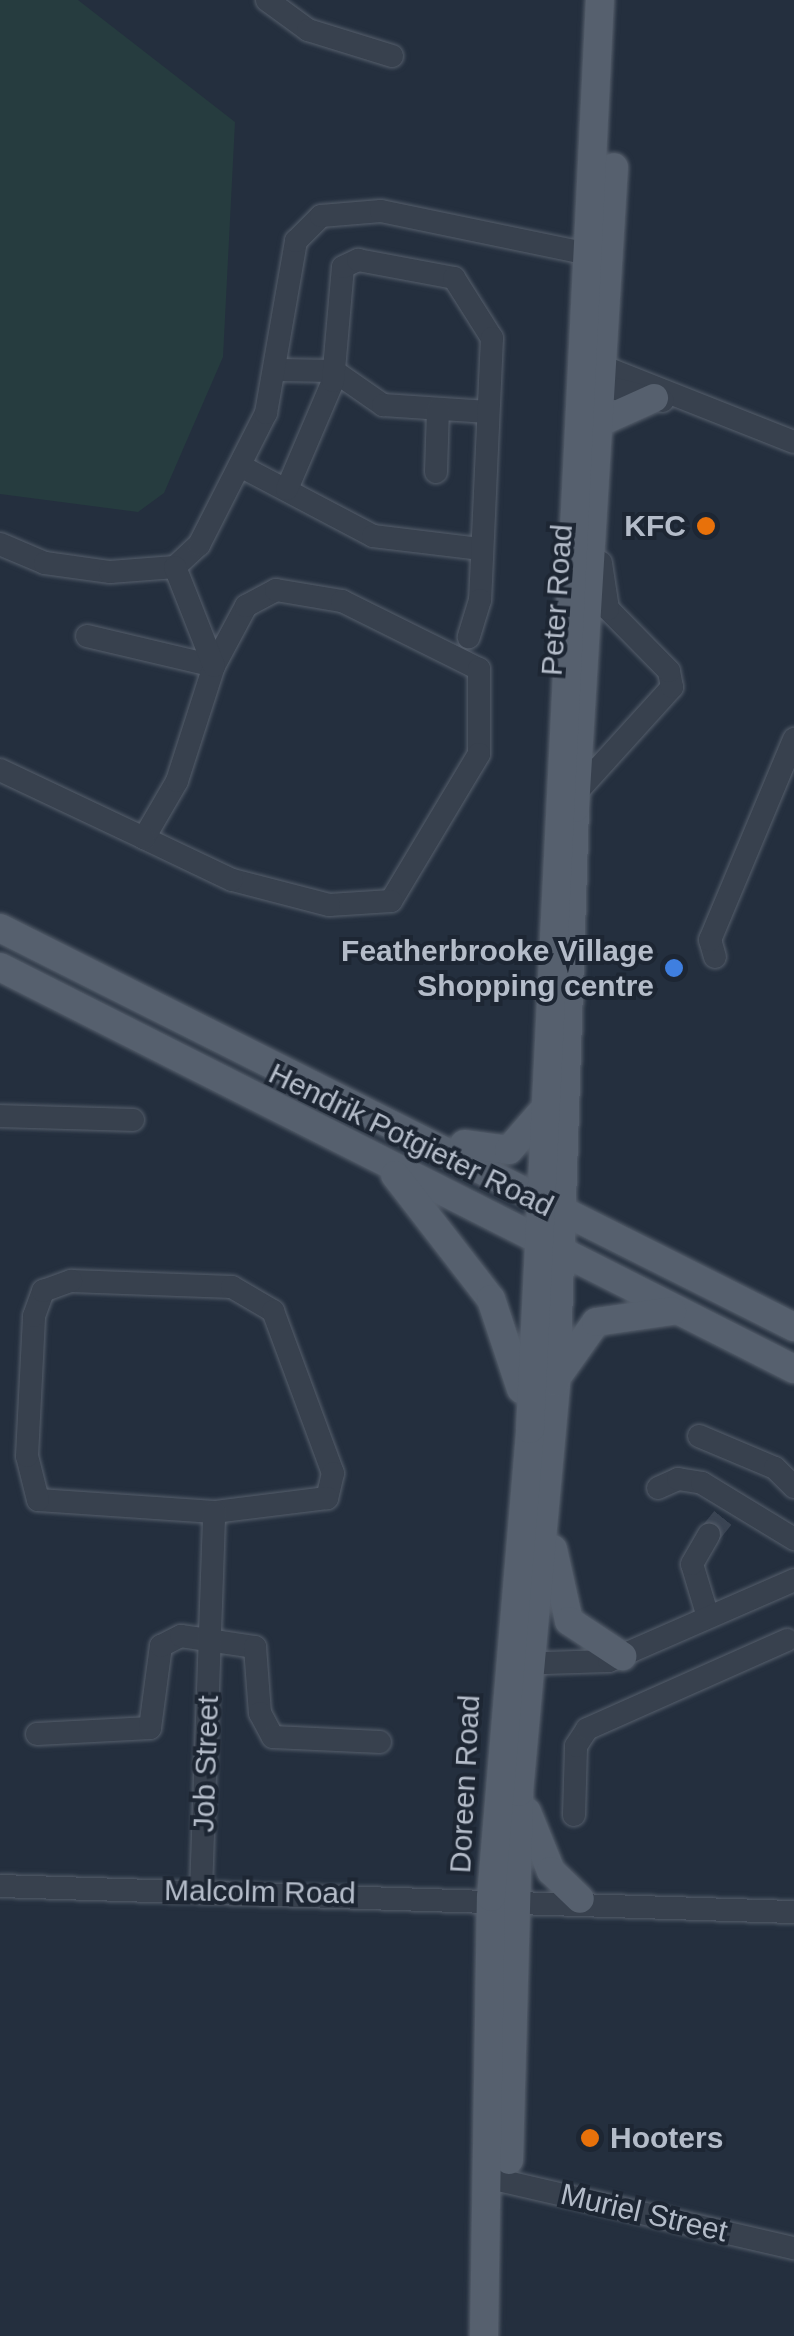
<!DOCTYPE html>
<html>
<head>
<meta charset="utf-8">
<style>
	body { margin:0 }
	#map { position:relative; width:794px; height:2336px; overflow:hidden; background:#242f3e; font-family:Arial,sans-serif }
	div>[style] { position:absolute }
	.green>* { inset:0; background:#263c3f }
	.minor-tunnel>* { height:22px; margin-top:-11px; transform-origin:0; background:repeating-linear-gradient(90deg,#3a4453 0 22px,transparent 0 33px) }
	.roads { filter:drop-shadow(0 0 2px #565f6c) drop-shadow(0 0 2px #565f6c) }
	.minor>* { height:22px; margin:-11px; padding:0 11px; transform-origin:11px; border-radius:11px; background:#38414e }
	.major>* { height:28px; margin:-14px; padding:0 14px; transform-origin:14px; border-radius:14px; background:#56606e }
	.dots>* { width:28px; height:28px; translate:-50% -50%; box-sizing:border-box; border:5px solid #1d2633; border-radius:50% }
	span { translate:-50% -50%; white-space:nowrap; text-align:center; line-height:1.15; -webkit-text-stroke:8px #1d2633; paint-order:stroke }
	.poi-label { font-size:30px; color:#b4bcc9; font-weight:700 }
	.right { translate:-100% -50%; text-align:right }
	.left { translate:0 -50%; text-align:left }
	.street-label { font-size:30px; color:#b4bcc9 }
</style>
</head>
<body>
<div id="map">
	<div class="green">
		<i style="clip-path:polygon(0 0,78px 0,235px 122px,223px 357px,164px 493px,138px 512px,0 494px)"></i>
	</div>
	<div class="minor-tunnel">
		<i style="left:709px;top:1535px;width:22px;rotate:-51deg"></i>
	</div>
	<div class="roads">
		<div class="minor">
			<i style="left:267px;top:0;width:51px;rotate:36.2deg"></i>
			<i style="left:308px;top:30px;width:88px;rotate:17.2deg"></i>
			<i style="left:589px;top:361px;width:220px;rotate:21.6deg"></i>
			<i style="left:278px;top:370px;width:56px;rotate:1deg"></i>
			<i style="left:334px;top:371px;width:60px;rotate:34.8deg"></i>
			<i style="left:383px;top:405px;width:105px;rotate:3.8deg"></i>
			<i style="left:588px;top:382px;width:77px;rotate:14.2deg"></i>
			<i style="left:244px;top:468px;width:146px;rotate:27.8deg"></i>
			<i style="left:373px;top:536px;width:109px;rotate:6.9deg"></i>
			<i style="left:436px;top:472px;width:63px;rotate:-88.2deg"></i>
			<i style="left:287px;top:489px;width:117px;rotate:-66.9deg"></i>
			<i style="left:333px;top:381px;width:114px;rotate:-85deg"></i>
			<i style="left:343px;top:267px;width:17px;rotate:-25deg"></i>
			<i style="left:358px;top:260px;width:98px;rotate:10.6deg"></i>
			<i style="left:454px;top:278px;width:71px;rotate:57.7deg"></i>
			<i style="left:492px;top:338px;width:262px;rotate:92.6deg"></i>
			<i style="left:480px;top:600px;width:39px;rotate:107deg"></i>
			<i style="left:0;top:544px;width:49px;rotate:22.9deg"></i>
			<i style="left:45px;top:563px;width:66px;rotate:7.9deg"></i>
			<i style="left:110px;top:572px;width:65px;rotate:-4.4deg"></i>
			<i style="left:175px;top:567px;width:33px;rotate:-43deg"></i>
			<i style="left:199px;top:545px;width:148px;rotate:-63.1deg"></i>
			<i style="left:266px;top:413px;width:175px;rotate:-80.1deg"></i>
			<i style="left:296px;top:241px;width:35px;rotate:-45deg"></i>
			<i style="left:321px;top:216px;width:60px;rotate:-4.8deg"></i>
			<i style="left:381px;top:211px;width:228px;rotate:11.7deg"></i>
			<i style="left:87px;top:636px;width:130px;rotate:13.3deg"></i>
			<i style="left:214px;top:666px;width:68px;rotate:-61.9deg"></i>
			<i style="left:246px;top:606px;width:34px;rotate:-28deg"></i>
			<i style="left:276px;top:590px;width:67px;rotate:9.5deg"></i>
			<i style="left:342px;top:601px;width:153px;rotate:26.4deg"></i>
			<i style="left:479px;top:669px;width:85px;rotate:90deg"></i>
			<i style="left:479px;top:754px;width:171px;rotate:120.9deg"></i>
			<i style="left:391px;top:901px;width:62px;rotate:176.3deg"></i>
			<i style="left:329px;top:905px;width:100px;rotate:-165.5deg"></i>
			<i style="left:232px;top:880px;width:98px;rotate:-154.5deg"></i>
			<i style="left:144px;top:838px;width:66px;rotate:-59.9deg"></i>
			<i style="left:177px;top:781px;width:121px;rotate:-72.2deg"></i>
			<i style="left:214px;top:666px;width:106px;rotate:-111.5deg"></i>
			<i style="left:0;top:770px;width:159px;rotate:25.3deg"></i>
			<i style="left:576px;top:793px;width:143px;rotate:-47.8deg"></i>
			<i style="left:672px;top:687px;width:16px;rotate:-101deg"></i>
			<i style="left:669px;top:671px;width:87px;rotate:-134.5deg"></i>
			<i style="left:608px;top:609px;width:47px;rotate:-98.7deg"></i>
			<i style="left:715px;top:957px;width:18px;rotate:-106deg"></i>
			<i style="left:710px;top:940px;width:218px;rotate:-67.3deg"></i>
			<i style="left:0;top:1116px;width:133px;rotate:1.7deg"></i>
			<i style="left:71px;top:1281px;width:161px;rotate:2.1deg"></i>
			<i style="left:232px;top:1287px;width:48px;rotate:30.3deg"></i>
			<i style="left:273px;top:1311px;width:173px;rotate:69.7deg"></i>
			<i style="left:333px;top:1473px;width:26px;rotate:103deg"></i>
			<i style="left:327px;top:1498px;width:114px;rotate:172.9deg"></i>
			<i style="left:214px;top:1512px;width:176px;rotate:-176.1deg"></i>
			<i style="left:38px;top:1500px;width:45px;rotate:-104deg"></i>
			<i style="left:27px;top:1456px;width:140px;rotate:-87.1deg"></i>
			<i style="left:34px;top:1316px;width:27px;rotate:-70deg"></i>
			<i style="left:43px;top:1291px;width:30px;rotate:-20deg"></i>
			<i style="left:699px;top:1436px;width:82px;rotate:22.8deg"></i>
			<i style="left:775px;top:1468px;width:27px;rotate:45deg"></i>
			<i style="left:658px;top:1488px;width:22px;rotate:-24deg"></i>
			<i style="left:678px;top:1479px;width:24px;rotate:9deg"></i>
			<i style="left:702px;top:1483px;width:108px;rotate:31.3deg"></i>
			<i style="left:708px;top:1617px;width:55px;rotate:-106.8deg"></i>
			<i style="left:692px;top:1564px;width:34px;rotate:-60deg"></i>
			<i style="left:513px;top:1664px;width:96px;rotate:-1.8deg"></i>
			<i style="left:609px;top:1661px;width:202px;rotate:-23.6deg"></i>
			<i style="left:37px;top:1734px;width:113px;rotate:-3deg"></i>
			<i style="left:150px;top:1728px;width:83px;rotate:-82.4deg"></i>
			<i style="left:161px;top:1646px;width:22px;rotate:-27deg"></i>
			<i style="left:181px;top:1636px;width:75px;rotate:8.5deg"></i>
			<i style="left:255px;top:1647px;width:66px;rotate:85.7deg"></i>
			<i style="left:260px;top:1713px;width:27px;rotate:62deg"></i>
			<i style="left:273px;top:1737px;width:107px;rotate:2.7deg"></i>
			<i style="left:574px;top:1815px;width:69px;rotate:-88.3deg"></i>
			<i style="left:576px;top:1746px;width:20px;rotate:-57deg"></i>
			<i style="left:587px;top:1729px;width:219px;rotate:-24deg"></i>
			<i style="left:0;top:1886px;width:794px;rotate:1.88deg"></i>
			<i style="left:201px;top:1891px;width:379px;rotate:-88deg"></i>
			<i style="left:494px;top:2179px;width:308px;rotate:13deg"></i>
		</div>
		<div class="major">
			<i style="left:603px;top:421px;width:56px;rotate:-24.3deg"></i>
			<i style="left:0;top:928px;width:889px;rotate:26.68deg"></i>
			<i style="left:0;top:967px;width:890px;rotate:26.85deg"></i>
			<i style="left:464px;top:1144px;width:45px;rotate:7.6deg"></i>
			<i style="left:509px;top:1150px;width:49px;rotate:-49.1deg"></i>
			<i style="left:395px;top:1175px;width:157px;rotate:52.3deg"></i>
			<i style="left:491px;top:1299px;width:95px;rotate:71.6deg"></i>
			<i style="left:560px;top:1373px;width:62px;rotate:-54.8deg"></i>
			<i style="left:596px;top:1322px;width:77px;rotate:-8.2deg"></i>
			<i style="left:553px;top:1549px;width:74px;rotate:77.5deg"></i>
			<i style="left:569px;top:1621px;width:64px;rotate:33.4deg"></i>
			<i style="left:527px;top:1812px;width:64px;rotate:67.9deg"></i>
			<i style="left:551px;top:1871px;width:40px;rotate:44deg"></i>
			<i style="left:509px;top:2160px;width:368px;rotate:-88.4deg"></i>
			<i style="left:519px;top:1792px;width:412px;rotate:-84.8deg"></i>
			<i style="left:556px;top:1382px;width:574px;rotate:-88.1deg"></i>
			<i style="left:575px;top:808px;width:642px;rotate:-86.52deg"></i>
			<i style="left:484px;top:2336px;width:439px;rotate:-89.1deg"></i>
			<i style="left:491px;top:1897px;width:470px;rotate:-85.2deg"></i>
			<i style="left:530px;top:1429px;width:1431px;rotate:-87.2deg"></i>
		</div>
	</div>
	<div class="dots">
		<i style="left:706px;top:526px;background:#e8710a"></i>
		<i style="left:674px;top:968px;background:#3f7fe0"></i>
		<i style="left:590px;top:2138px;background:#e8710a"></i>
	</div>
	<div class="poi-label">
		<span class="right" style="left:686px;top:526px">KFC</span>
		<span class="right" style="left:654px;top:968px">Featherbrooke Village<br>Shopping centre</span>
		<span class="left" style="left:610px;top:2138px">Hooters</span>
	</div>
	<div class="street-label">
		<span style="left:557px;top:600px;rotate:-86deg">Peter Road</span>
		<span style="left:411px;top:1140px;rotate:26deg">Hendrik Potgieter Road</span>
		<span style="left:206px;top:1764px;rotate:-88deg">Job Street</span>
		<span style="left:465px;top:1784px;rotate:-87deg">Doreen Road</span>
		<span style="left:260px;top:1892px;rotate:1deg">Malcolm Road</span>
		<span style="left:644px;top:2213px;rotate:13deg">Muriel Street</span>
	</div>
</div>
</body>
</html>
